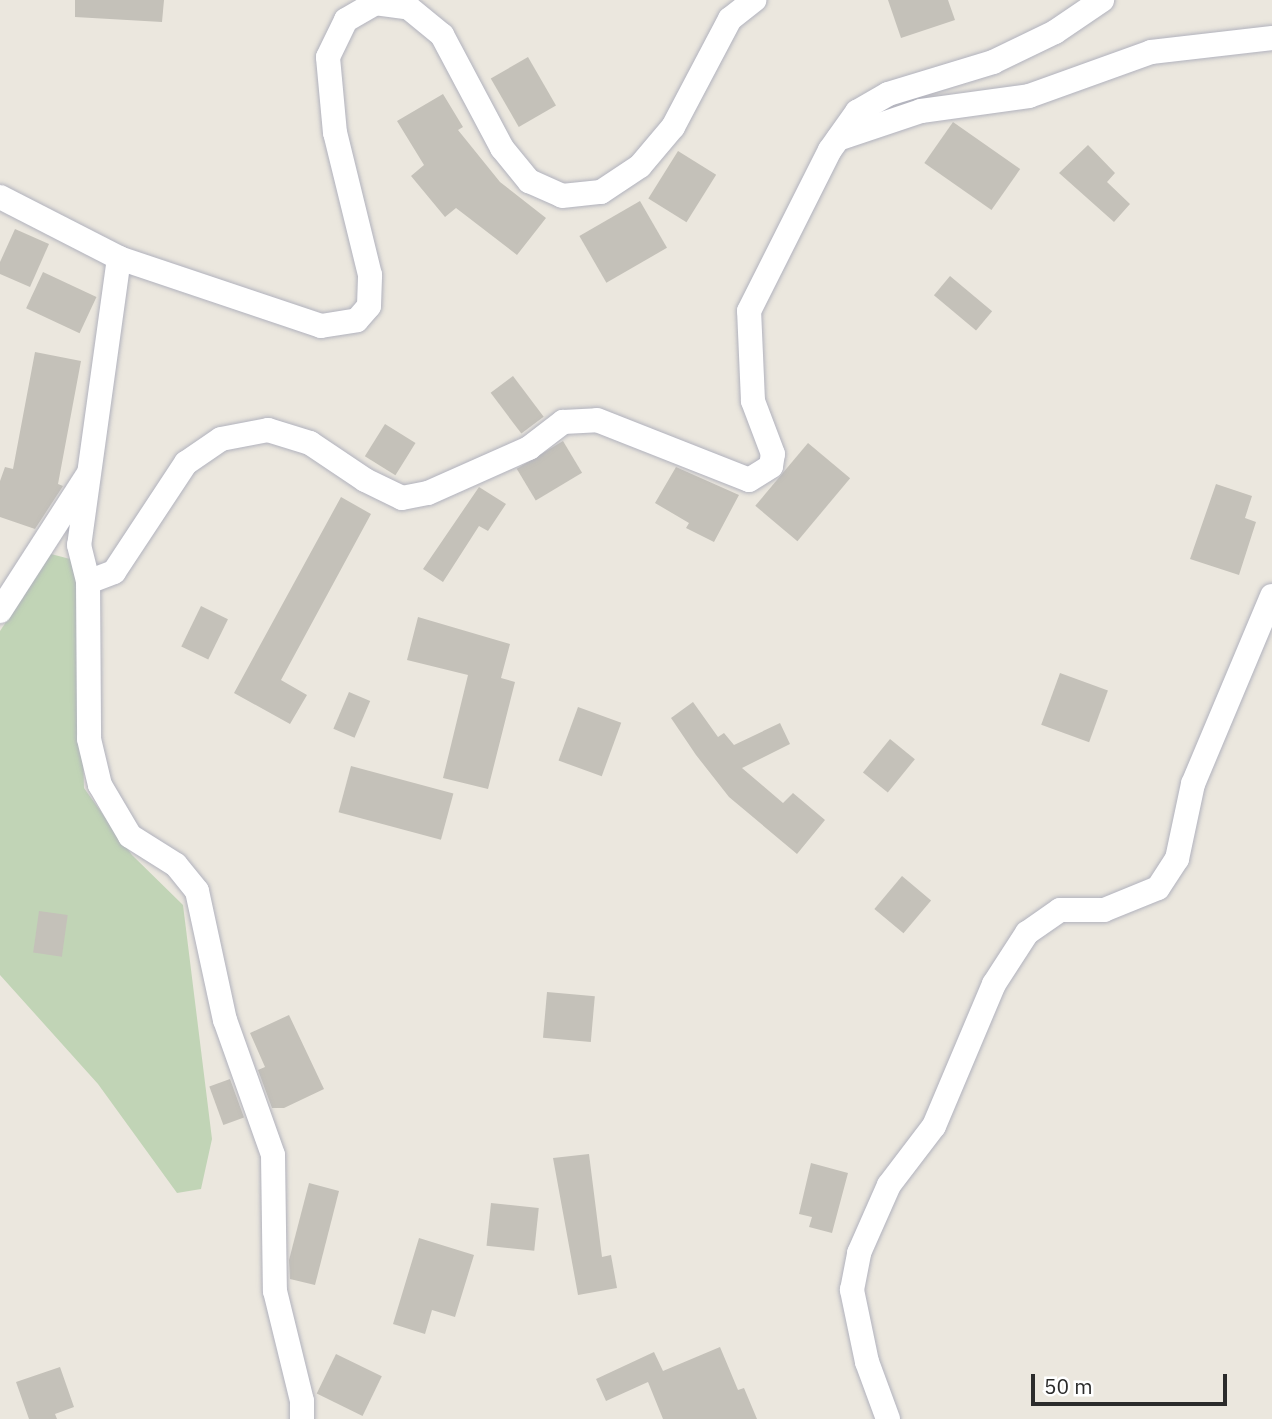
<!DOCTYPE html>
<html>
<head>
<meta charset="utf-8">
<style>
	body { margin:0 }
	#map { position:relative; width:1272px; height:1419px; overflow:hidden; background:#ebe7de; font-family:"IBM Plex Sans",sans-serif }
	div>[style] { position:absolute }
	.cemetery>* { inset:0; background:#c1d4b6 }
	.building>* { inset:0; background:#c4c1b9; transform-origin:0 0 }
	.roads { filter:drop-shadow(0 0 2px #b1b2bd) drop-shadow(0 0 2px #b1b2bd) }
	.minor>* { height:24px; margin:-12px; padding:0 12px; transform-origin:12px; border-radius:12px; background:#fff }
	span { translate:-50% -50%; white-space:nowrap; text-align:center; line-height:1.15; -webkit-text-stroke:5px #fff; paint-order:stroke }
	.scale { position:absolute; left:1031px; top:1374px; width:196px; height:32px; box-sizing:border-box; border:4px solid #2b2b2b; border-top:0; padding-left:9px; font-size:21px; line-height:24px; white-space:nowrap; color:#2b2b2b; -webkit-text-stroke:5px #fff; paint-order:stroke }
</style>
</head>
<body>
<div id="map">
	<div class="cemetery">
		<i style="clip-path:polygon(51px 554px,70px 559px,78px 581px,84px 788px,132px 855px,183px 905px,212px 1139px,201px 1189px,177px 1193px,98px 1084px,0 975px,0 631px)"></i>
	</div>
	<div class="building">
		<i style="clip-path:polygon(75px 0,164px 0,162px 22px,75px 17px)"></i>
		<i style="clip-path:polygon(888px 0,948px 0,955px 20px,901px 38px)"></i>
		<i style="left:528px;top:57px;width:56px;height:43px;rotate:60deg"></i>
		<i style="clip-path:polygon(443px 94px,463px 127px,458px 130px,500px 182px,546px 218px,517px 255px,456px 208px,445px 217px,411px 176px,424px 165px,397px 121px)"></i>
		<i style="left:953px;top:122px;width:82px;height:50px;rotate:35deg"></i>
		<i style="clip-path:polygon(1088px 145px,1115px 173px,1107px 182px,1130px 204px,1114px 222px,1059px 173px)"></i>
		<i style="left:678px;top:151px;width:45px;height:56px;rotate:32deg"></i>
		<i style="left:640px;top:201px;width:54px;height:70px;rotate:60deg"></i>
		<i style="clip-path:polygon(15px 229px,49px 244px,30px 287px,0 274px,0 262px)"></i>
		<i style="left:43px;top:272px;width:59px;height:40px;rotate:25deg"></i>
		<i style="left:950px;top:276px;width:55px;height:25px;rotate:40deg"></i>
		<i style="clip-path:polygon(35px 352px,81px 361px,58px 484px,63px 486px,35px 529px,0 517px,0 481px,5px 467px,13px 469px)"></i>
		<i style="left:513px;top:376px;width:51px;height:28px;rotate:53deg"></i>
		<i style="left:385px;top:424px;width:36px;height:38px;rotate:32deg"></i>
		<i style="left:563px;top:441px;width:37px;height:54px;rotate:59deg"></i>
		<i style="left:808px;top:443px;width:55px;height:82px;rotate:40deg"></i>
		<i style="clip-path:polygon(676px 467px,739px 495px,714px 542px,686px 528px,689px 523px,655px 503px)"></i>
		<i style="clip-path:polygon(1216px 484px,1252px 496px,1245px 518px,1256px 522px,1239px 575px,1190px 559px)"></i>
		<i style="clip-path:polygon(479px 487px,506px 504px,488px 531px,479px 526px,443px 582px,423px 569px)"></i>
		<i style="clip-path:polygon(341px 497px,371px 514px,281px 680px,307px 695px,290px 724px,234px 693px)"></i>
		<i style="left:201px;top:606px;width:30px;height:45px;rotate:26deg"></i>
		<i style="clip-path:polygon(418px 617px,510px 644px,501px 678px,515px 682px,488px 789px,443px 778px,468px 675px,407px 660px)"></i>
		<i style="left:1060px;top:673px;width:51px;height:55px;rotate:20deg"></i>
		<i style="left:349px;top:692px;width:23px;height:40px;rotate:23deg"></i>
		<i style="clip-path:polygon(693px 702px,718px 737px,724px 733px,734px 745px,780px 723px,790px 744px,742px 768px,783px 803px,793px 793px,825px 820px,797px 854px,729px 797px,696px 755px,671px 718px)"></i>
		<i style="left:578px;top:707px;width:46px;height:57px;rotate:20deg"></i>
		<i style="left:890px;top:739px;width:32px;height:43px;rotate:39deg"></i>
		<i style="left:351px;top:766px;width:106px;height:48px;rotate:15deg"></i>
		<i style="left:902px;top:876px;width:38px;height:43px;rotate:40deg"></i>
		<i style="left:39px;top:911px;width:29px;height:42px;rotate:8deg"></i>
		<i style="left:547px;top:992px;width:48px;height:46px;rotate:5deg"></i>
		<i style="clip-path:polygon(289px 1015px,324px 1089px,284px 1108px,272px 1108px,258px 1070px,265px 1067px,250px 1033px)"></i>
		<i style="left:230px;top:1079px;width:41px;height:22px;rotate:70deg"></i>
		<i style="clip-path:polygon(589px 1154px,602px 1257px,611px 1255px,617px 1288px,578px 1295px,553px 1158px)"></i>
		<i style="clip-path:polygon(811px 1163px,848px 1173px,832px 1233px,809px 1227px,812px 1217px,799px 1214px)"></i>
		<i style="clip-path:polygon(309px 1183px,339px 1191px,315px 1285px,290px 1279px,289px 1260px)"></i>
		<i style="left:491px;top:1203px;width:48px;height:43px;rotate:6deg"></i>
		<i style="clip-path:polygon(419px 1238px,474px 1255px,455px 1317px,432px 1310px,425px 1334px,393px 1324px)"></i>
		<i style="clip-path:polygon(720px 1347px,738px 1390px,744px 1388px,757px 1419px,663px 1419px,648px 1382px,606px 1401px,596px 1379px,654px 1352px,663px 1371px)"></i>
		<i style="left:336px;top:1354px;width:51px;height:44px;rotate:26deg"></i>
		<i style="clip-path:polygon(60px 1367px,74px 1407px,55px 1414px,57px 1419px,29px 1419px,16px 1382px)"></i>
	</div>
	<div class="roads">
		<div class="minor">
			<i style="left:838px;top:139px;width:88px;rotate:-18.6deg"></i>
			<i style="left:921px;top:111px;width:109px;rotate:-7.9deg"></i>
			<i style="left:1029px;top:96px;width:130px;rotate:-19.8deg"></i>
			<i style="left:1151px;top:52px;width:122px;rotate:-6.6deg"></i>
			<i style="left:0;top:197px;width:134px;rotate:27.1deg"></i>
			<i style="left:119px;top:258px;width:213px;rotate:18.6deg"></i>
			<i style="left:321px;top:326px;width:36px;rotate:-9deg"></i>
			<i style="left:357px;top:320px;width:18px;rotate:-49deg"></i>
			<i style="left:369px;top:306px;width:31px;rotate:-88deg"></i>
			<i style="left:370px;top:275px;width:146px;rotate:-103.8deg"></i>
			<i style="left:335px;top:133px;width:76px;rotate:-95.3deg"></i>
			<i style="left:328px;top:57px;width:41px;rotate:-64.1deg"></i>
			<i style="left:346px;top:20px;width:34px;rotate:-30deg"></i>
			<i style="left:375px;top:3px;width:34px;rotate:8deg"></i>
			<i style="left:409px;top:8px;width:43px;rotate:39.3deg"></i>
			<i style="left:442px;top:35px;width:128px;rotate:62deg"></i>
			<i style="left:502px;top:148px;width:43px;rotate:50.7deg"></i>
			<i style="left:529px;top:181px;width:36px;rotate:24deg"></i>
			<i style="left:562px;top:196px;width:39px;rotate:-6deg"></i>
			<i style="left:601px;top:192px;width:47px;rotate:-33.7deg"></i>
			<i style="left:640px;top:166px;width:51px;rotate:-49.8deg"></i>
			<i style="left:673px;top:127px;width:122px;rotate:-62.2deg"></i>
			<i style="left:730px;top:19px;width:31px;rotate:-38deg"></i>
			<i style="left:119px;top:258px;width:290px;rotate:97.9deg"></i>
			<i style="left:79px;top:545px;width:38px;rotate:76deg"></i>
			<i style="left:88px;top:582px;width:157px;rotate:89.6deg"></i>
			<i style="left:89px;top:739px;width:47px;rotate:76.6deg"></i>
			<i style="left:100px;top:785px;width:59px;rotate:59.5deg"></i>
			<i style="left:130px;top:836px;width:54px;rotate:32.2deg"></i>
			<i style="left:176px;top:865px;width:33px;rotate:51deg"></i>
			<i style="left:197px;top:891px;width:132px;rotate:77.8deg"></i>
			<i style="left:225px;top:1020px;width:143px;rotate:70.4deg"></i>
			<i style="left:273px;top:1155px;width:136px;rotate:89.2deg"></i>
			<i style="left:275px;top:1291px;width:113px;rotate:76.2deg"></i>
			<i style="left:302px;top:1401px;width:18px;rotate:90deg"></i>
			<i style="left:88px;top:582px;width:28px;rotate:-21deg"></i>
			<i style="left:114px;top:572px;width:131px;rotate:-56.6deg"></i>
			<i style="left:186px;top:463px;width:42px;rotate:-34.4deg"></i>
			<i style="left:221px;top:439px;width:48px;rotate:-10.8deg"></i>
			<i style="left:268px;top:430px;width:44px;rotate:17.2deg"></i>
			<i style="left:310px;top:443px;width:66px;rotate:33.9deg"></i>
			<i style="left:365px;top:480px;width:41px;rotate:25.9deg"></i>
			<i style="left:402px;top:498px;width:26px;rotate:-11deg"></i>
			<i style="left:428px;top:493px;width:111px;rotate:-24deg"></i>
			<i style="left:529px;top:448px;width:43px;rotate:-37.4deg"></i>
			<i style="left:563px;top:422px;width:34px;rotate:-3deg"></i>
			<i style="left:597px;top:420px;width:163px;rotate:21.5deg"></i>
			<i style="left:749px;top:480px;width:26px;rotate:-32deg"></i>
			<i style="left:771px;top:466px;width:12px;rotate:-81deg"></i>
			<i style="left:773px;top:454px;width:57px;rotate:-110.7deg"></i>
			<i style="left:753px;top:401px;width:90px;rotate:-92.5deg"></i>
			<i style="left:749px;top:311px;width:180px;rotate:-63.3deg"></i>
			<i style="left:830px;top:150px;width:47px;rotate:-54.6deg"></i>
			<i style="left:857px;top:112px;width:36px;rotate:-30deg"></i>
			<i style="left:888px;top:94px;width:110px;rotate:-16.9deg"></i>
			<i style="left:993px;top:62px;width:69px;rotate:-25.8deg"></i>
			<i style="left:1055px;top:32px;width:57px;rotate:-34.2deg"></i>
			<i style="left:0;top:611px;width:161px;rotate:-57.2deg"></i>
			<i style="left:888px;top:1419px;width:61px;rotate:-110.2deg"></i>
			<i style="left:867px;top:1362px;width:74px;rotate:-101.8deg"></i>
			<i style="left:852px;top:1290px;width:38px;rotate:-79deg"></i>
			<i style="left:859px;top:1253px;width:74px;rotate:-66.2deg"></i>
			<i style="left:889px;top:1185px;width:74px;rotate:-52.7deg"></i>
			<i style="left:934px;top:1126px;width:154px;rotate:-67.1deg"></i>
			<i style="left:994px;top:984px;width:61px;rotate:-57.1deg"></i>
			<i style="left:1027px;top:933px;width:40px;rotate:-34.9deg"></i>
			<i style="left:1060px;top:910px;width:44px"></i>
			<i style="left:1104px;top:910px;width:58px;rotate:-22.2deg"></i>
			<i style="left:1158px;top:888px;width:35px;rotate:-57deg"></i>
			<i style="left:1177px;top:859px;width:77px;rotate:-78deg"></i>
			<i style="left:1193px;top:784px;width:204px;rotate:-67.2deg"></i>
		</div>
	</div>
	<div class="scale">50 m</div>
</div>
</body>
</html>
